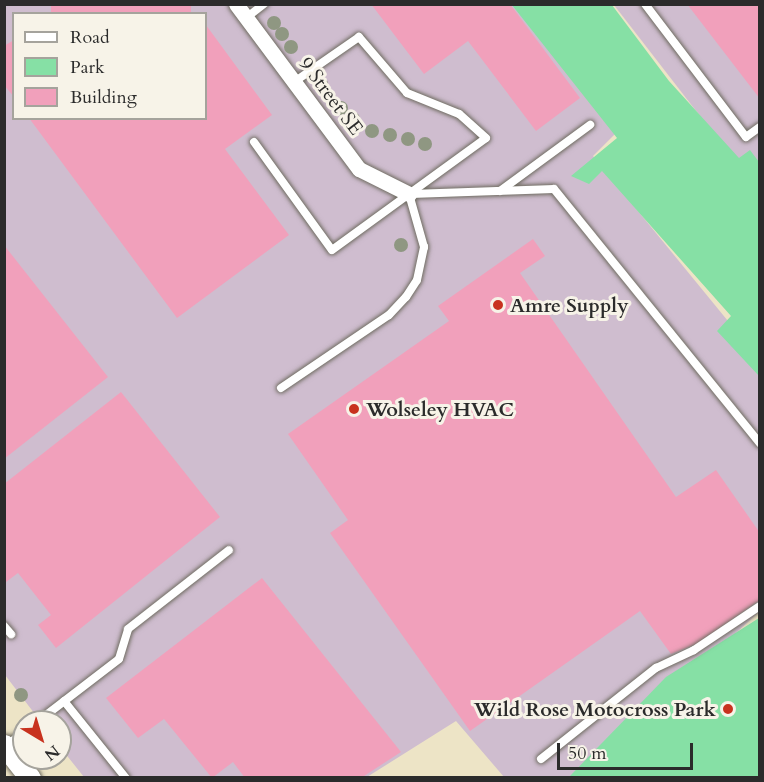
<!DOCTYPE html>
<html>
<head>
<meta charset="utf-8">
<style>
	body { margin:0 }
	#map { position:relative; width:764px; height:782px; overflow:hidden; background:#ede4c6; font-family:Cardo,serif }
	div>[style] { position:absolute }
	.industrial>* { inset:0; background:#cfbdcf }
	.green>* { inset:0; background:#86e0a5 }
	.building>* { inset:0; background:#f1a0bb; transform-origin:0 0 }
	.roads { filter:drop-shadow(0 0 2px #6f6c61) drop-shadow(0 0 2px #6f6c61) }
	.lane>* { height:8px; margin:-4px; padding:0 4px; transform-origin:4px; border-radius:4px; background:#fff }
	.street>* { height:15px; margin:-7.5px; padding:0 7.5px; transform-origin:7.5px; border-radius:7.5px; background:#fff }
	.secondary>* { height:21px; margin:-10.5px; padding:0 10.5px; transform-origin:10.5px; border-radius:10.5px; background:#fff }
	.trees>* { width:14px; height:14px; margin:-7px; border-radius:50%; background:#8f9782 }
	.dots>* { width:16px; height:16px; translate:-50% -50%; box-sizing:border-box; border:3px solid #f7f3e8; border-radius:50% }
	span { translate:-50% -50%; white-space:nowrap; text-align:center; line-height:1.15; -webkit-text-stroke:6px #f7f3e8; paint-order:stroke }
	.street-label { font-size:20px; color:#2b2b2b }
	.poi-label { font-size:20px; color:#2b2b2b; font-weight:700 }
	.left { translate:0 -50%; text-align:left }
	.right { translate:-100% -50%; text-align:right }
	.frame { position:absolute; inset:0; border:6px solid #2b2b2b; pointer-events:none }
	.legend { position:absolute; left:12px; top:12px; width:195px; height:108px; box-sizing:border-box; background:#f7f3e8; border:2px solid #a5a39c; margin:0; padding:8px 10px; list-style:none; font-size:18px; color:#2b2b2b }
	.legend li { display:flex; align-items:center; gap:12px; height:30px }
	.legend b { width:30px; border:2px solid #a5a39c }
	.north { position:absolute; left:12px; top:710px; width:60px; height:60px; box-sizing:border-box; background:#f7f3e8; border:2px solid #a5a39c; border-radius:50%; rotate:142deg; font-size:16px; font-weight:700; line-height:24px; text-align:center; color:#2b2b2b }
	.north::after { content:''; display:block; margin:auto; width:21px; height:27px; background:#c8321e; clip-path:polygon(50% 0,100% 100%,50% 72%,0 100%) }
	.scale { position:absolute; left:557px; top:743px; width:136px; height:27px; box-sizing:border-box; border:3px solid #2b2b2b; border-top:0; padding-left:8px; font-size:18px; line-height:21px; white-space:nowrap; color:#2b2b2b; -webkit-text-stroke:4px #f7f3e8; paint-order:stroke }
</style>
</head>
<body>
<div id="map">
	<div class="industrial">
		<i style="clip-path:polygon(evenodd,5px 5px,515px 5px,615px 134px,593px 156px,759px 359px,759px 612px,578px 777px,504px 777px,456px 721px,367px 777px,84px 777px,60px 747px,60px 722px,41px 722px,5px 675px,5px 5px,14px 14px,206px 14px,206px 118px,14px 118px,14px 14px)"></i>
		<i style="clip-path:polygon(614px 5px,759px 5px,759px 188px,693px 107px)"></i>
	</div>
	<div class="green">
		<i style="clip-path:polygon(512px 5px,612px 5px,669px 81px,739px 158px,750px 150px,759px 162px,759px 376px,717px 331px,731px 316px,602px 171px,589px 184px,571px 176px,617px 138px)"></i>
		<i style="clip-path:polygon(759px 618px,759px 777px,569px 777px,666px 677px)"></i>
	</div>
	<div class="building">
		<i style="clip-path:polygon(371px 4px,510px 4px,580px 98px,536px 131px,468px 41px,424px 74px)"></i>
		<i style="clip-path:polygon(687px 4px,760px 4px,760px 99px)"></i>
		<i style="left:51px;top:5px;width:140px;height:13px"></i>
		<i style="clip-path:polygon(206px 25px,272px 115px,225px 149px,289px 235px,177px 318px,29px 118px,206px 118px)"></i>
		<i style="clip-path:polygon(14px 40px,14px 97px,4px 85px,4px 46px)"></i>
		<i style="clip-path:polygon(533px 239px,545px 256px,520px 273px,676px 497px,716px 470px,760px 533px,760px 600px,696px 644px,671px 654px,640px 611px,470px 731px,330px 533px,348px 520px,288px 434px,449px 321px,438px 306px)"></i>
		<i style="clip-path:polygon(4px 245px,108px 377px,4px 459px)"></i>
		<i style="clip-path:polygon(121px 392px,220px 517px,56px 648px,38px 625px,51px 615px,18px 573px,6px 582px,4px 580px,4px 484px)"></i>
		<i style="clip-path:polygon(262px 578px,401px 752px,361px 778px,245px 778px,233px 762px,212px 778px,164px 719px,138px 738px,106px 698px)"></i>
	</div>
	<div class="roads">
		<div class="lane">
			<i style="left:645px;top:4px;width:167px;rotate:52.8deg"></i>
			<i style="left:746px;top:137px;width:17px;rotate:-36deg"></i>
			<i style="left:246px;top:18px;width:23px;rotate:-38deg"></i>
			<i style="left:254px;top:142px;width:133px;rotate:54.2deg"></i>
			<i style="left:332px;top:250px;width:190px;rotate:-36deg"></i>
			<i style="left:486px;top:138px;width:36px;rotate:-138deg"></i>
			<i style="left:459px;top:114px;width:56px;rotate:-158deg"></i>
			<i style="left:407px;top:93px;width:74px;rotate:-130.6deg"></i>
			<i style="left:359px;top:37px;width:79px;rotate:145.3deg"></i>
			<i style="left:500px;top:191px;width:112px;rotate:-36.3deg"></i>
			<i style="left:411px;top:194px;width:143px;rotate:-2deg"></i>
			<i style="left:554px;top:189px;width:327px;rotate:51deg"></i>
			<i style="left:281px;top:388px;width:130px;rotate:-34.1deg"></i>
			<i style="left:389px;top:315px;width:25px;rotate:-47deg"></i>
			<i style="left:406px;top:297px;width:20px;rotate:-57deg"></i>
			<i style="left:417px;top:280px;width:34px;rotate:-78deg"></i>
			<i style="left:424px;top:247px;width:55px;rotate:-105.8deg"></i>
			<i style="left:4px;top:626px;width:11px;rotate:49deg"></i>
			<i style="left:64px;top:701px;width:99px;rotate:51.2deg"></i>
			<i style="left:37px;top:722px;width:103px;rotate:-37.5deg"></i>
			<i style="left:119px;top:659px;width:31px;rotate:-73deg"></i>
			<i style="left:128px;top:629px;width:128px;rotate:-38deg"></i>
			<i style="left:7px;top:745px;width:21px;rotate:-37deg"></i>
			<i style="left:541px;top:759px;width:147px;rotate:-38.4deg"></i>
			<i style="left:656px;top:668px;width:42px;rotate:-25.3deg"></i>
			<i style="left:694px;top:650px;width:79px;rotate:-33.7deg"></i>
		</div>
		<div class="street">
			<i style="left:236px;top:4px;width:206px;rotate:53.3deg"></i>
			<i style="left:359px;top:169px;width:56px;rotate:26.6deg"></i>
		</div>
		<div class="secondary">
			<i style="left:4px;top:745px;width:42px;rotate:51.8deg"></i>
		</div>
	</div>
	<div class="trees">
		<i style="left:274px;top:23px"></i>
		<i style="left:282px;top:34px"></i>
		<i style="left:291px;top:47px"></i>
		<i style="left:321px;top:84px"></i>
		<i style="left:341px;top:108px"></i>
		<i style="left:353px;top:119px"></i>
		<i style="left:372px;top:131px"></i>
		<i style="left:390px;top:135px"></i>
		<i style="left:408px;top:139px"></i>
		<i style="left:425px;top:144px"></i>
		<i style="left:401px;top:245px"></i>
		<i style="left:21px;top:695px"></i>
	</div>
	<div class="dots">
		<i style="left:498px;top:305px;background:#c8321e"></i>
		<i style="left:354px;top:409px;background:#c8321e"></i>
		<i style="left:728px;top:709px;background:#c8321e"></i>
	</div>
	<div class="street-label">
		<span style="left:331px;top:96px;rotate:53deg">9 Street SE</span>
	</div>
	<div class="poi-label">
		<span class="left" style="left:510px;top:305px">Amre Supply</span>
		<span class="left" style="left:366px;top:409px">Wolseley HVAC</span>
		<span class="right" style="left:716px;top:709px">Wild Rose Motocross Park</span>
	</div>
	<div class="frame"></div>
	<ul class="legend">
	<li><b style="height:8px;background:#fff"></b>Road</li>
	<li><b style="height:16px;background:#86e0a5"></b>Park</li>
	<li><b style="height:16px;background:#f1a0bb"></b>Building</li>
	</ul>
	<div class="north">N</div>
	<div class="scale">50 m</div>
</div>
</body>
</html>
